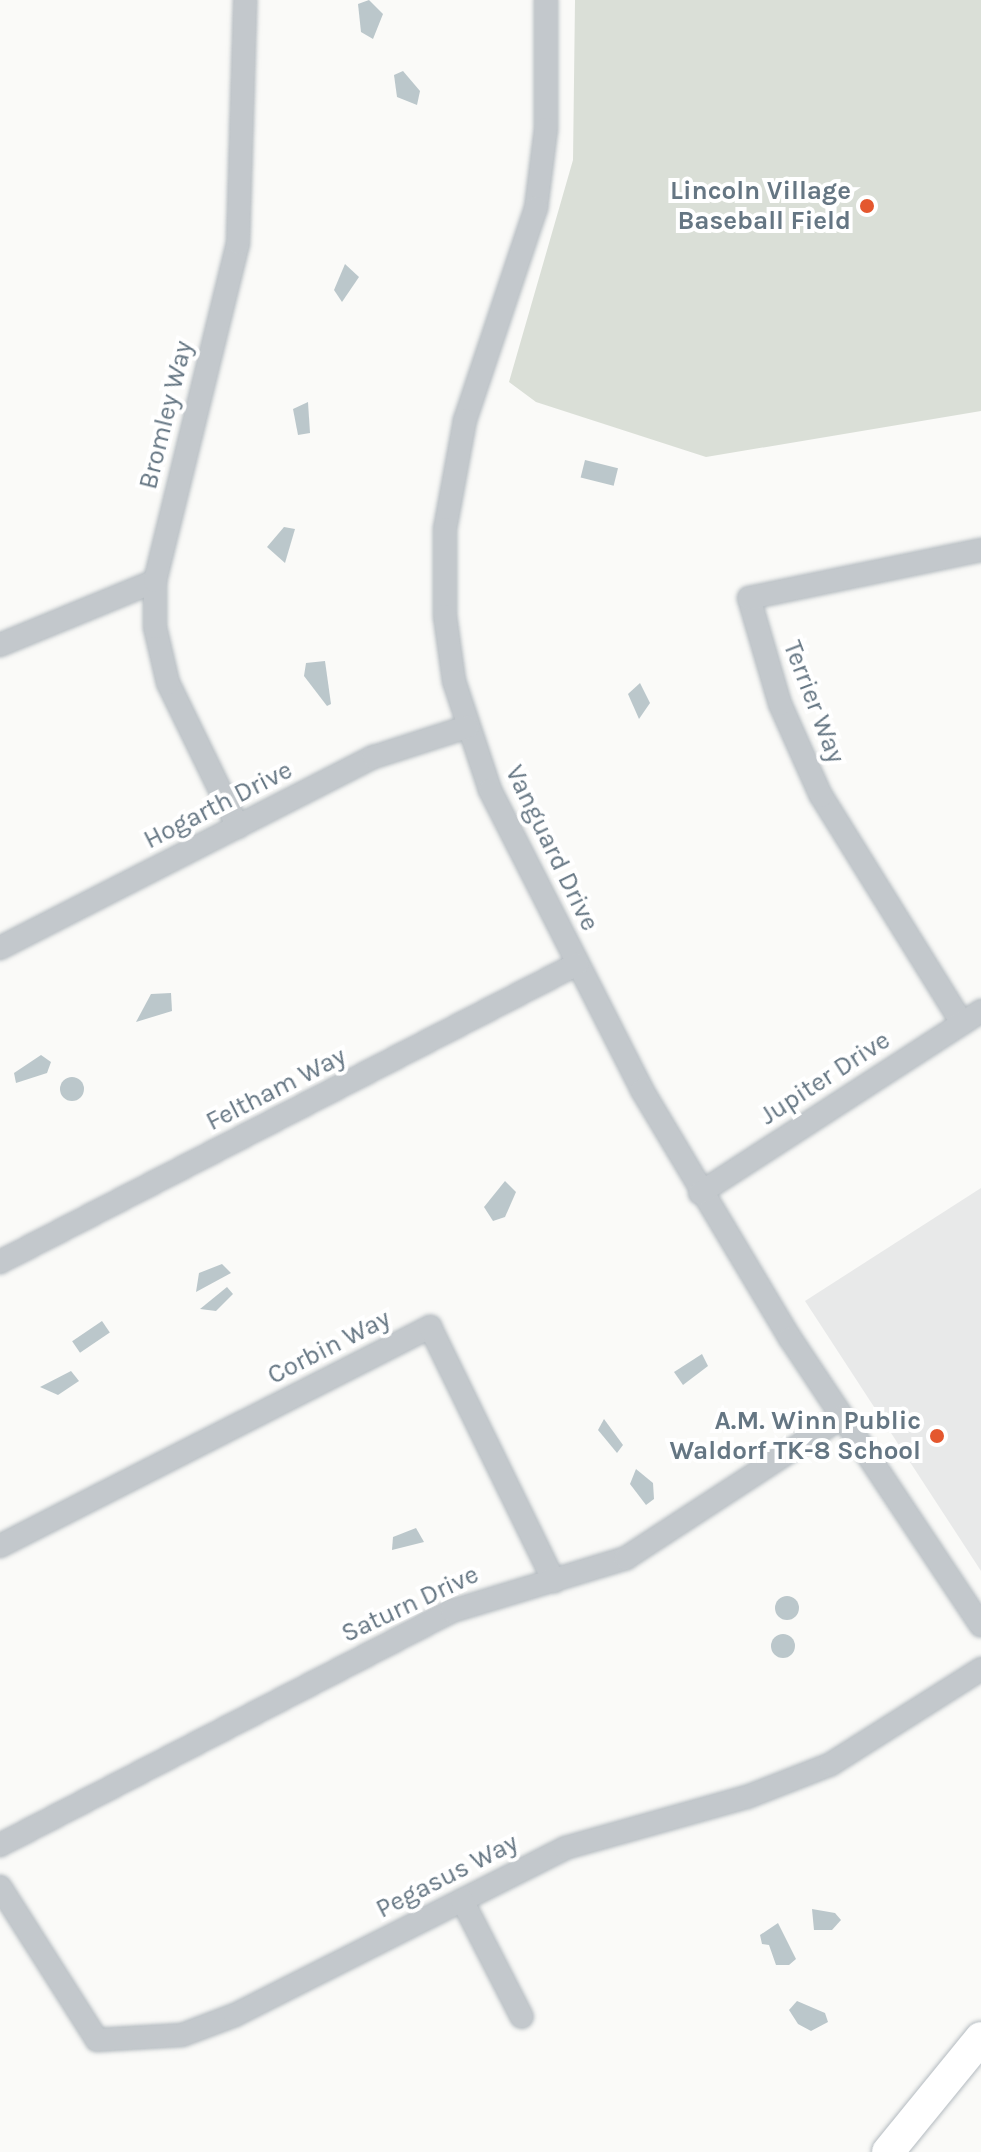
<!DOCTYPE html>
<html>
<head>
<meta charset="utf-8">
<style>
	body { margin:0 }
	#map { position:relative; width:981px; height:2152px; overflow:hidden; background:#fafaf8; font-family:Karla,sans-serif }
	div>[style] { position:absolute }
	.built>* { inset:0; background:#e8e9e9 }
	.green>* { inset:0; background:#dadfd7 }
	.water>* { inset:0; background:#bbc7cb; transform-origin:0 0 }
	.round { border-radius:50% }
	.roads { filter:drop-shadow(0 0 2px #b3babf) drop-shadow(0 0 2px #b3babf) }
	.street>* { height:22px; margin:-11px; padding:0 11px; transform-origin:11px; border-radius:11px; background:#c3c8cc }
	.secondary>* { height:32px; margin:-16px; padding:0 16px; transform-origin:16px; border-radius:16px; background:#fff }
	.dots>* { width:22px; height:22px; translate:-50% -50%; box-sizing:border-box; border:4px solid #fff; border-radius:50% }
	span { translate:-50% -50%; white-space:nowrap; text-align:center; line-height:1.15; -webkit-text-stroke:8px #fff; paint-order:stroke }
	.poi-label { font-size:26px; color:#657683; font-weight:700 }
	.right { translate:-100% -50%; text-align:right }
	.street-label { font-size:26px; color:#657683 }
</style>
</head>
<body>
<div id="map">
	<div class="built">
		<i style="clip-path:polygon(981px 1188px,981px 1571px,805px 1301px)"></i>
	</div>
	<div class="green">
		<i style="clip-path:polygon(575px 0,981px 0,981px 411px,706px 457px,536px 402px,509px 382px,573px 160px)"></i>
	</div>
	<div class="water">
		<i style="clip-path:polygon(369px 0,383px 14px,373px 39px,361px 32px,358px 4px)"></i>
		<i style="clip-path:polygon(403px 71px,420px 91px,417px 105px,397px 97px,394px 75px)"></i>
		<i style="clip-path:polygon(345px 264px,359px 277px,342px 302px,334px 290px)"></i>
		<i style="clip-path:polygon(308px 402px,310px 433px,298px 435px,293px 409px)"></i>
		<i style="left:585px;top:460px;width:34px;height:18px;rotate:14deg"></i>
		<i style="clip-path:polygon(284px 527px,295px 529px,285px 563px,267px 547px)"></i>
		<i style="clip-path:polygon(325px 661px,331px 704px,327px 706px,304px 676px,306px 663px)"></i>
		<i style="clip-path:polygon(640px 683px,650px 703px,639px 719px,628px 694px)"></i>
		<i style="clip-path:polygon(171px 993px,172px 1011px,136px 1022px,151px 994px)"></i>
		<i style="clip-path:polygon(41px 1055px,51px 1062px,47px 1073px,16px 1083px,14px 1073px)"></i>
		<i class="round" style="left:60px;top:1077px;width:24px;height:24px"></i>
		<i style="clip-path:polygon(505px 1181px,516px 1192px,505px 1217px,493px 1221px,484px 1207px)"></i>
		<i style="clip-path:polygon(222px 1264px,231px 1273px,196px 1292px,199px 1273px)"></i>
		<i style="clip-path:polygon(227px 1287px,233px 1294px,216px 1311px,200px 1309px)"></i>
		<i style="left:102px;top:1321px;width:14px;height:36px;rotate:56deg"></i>
		<i style="clip-path:polygon(702px 1354px,708px 1366px,683px 1385px,674px 1372px)"></i>
		<i style="clip-path:polygon(71px 1371px,79px 1381px,58px 1395px,40px 1387px)"></i>
		<i style="clip-path:polygon(604px 1419px,623px 1445px,617px 1453px,598px 1430px)"></i>
		<i style="clip-path:polygon(636px 1469px,653px 1483px,654px 1499px,646px 1505px,630px 1484px)"></i>
		<i style="clip-path:polygon(416px 1528px,424px 1542px,392px 1550px,393px 1537px)"></i>
		<i class="round" style="left:775px;top:1596px;width:24px;height:24px"></i>
		<i class="round" style="left:771px;top:1634px;width:24px;height:24px"></i>
		<i style="clip-path:polygon(812px 1909px,835px 1913px,841px 1920px,832px 1930px,814px 1930px)"></i>
		<i style="clip-path:polygon(778px 1923px,796px 1959px,789px 1965px,776px 1965px,769px 1945px,762px 1944px,760px 1935px)"></i>
		<i style="clip-path:polygon(797px 2001px,825px 2013px,828px 2022px,811px 2031px,798px 2024px,789px 2010px)"></i>
	</div>
	<div class="roads">
		<div class="street">
			<i style="left:546px;top:0;width:129px;rotate:90deg"></i>
			<i style="left:546px;top:129px;width:80px;rotate:97.2deg"></i>
			<i style="left:536px;top:208px;width:224px;rotate:108.5deg"></i>
			<i style="left:465px;top:420px;width:111px;rotate:100.4deg"></i>
			<i style="left:445px;top:529px;width:87px;rotate:90deg"></i>
			<i style="left:445px;top:616px;width:66px;rotate:82.1deg"></i>
			<i style="left:454px;top:681px;width:115px;rotate:71.7deg"></i>
			<i style="left:490px;top:790px;width:336px;rotate:63.1deg"></i>
			<i style="left:642px;top:1090px;width:289px;rotate:59.2deg"></i>
			<i style="left:790px;top:1338px;width:345px;rotate:56.4deg"></i>
			<i style="left:0;top:645px;width:168px;rotate:-22.4deg"></i>
			<i style="left:238px;top:827px;width:160px;rotate:-115.9deg"></i>
			<i style="left:168px;top:683px;width:57px;rotate:-103.1deg"></i>
			<i style="left:155px;top:627px;width:46px;rotate:-90deg"></i>
			<i style="left:155px;top:581px;width:348px;rotate:-76.2deg"></i>
			<i style="left:238px;top:243px;width:243px;rotate:-88.3deg"></i>
			<i style="left:0;top:948px;width:420px;rotate:-27.1deg"></i>
			<i style="left:374px;top:757px;width:98px;rotate:-17.9deg"></i>
			<i style="left:962px;top:1023px;width:267px;rotate:-121.8deg"></i>
			<i style="left:821px;top:796px;width:101px;rotate:-114deg"></i>
			<i style="left:780px;top:704px;width:110px;rotate:-106.3deg"></i>
			<i style="left:749px;top:598px;width:237px;rotate:-11.7deg"></i>
			<i style="left:700px;top:1193px;width:335px;rotate:-32.9deg"></i>
			<i style="left:0;top:1262px;width:649px;rotate:-27.31deg"></i>
			<i style="left:0;top:1546px;width:483px;rotate:-27deg"></i>
			<i style="left:430px;top:1327px;width:283px;rotate:64deg"></i>
			<i style="left:0;top:1845px;width:509px;rotate:-27.37deg"></i>
			<i style="left:452px;top:1611px;width:182px;rotate:-16.9deg"></i>
			<i style="left:626px;top:1558px;width:257px;rotate:-33.1deg"></i>
			<i style="left:0;top:1887px;width:181px;rotate:57.6deg"></i>
			<i style="left:97px;top:2040px;width:85px;rotate:-3.4deg"></i>
			<i style="left:182px;top:2035px;width:57px;rotate:-20.7deg"></i>
			<i style="left:235px;top:2015px;width:370px;rotate:-26.8deg"></i>
			<i style="left:565px;top:1848px;width:189px;rotate:-15.7deg"></i>
			<i style="left:747px;top:1797px;width:90px;rotate:-21.4deg"></i>
			<i style="left:831px;top:1764px;width:178px;rotate:-32.3deg"></i>
			<i style="left:462px;top:1900px;width:131px;rotate:62.9deg"></i>
		</div>
		<div class="secondary">
			<i style="left:888px;top:2152px;width:147px;rotate:-50.8deg"></i>
		</div>
	</div>
	<div class="dots">
		<i style="left:867px;top:206px;background:#e4572e"></i>
		<i style="left:937px;top:1436px;background:#e4572e"></i>
	</div>
	<div class="poi-label">
		<span class="right" style="left:851px;top:206px">Lincoln Village<br>Baseball Field</span>
		<span class="right" style="left:921px;top:1436px">A.M. Winn Public<br>Waldorf TK-8 School</span>
	</div>
	<div class="street-label">
		<span style="left:166px;top:415px;rotate:-76deg">Bromley Way</span>
		<span style="left:814px;top:702px;rotate:69deg">Terrier Way</span>
		<span style="left:218px;top:805px;rotate:-27deg">Hogarth Drive</span>
		<span style="left:552px;top:848px;rotate:64deg">Vanguard Drive</span>
		<span style="left:825px;top:1078px;rotate:-33deg">Jupiter Drive</span>
		<span style="left:276px;top:1089px;rotate:-27deg">Feltham Way</span>
		<span style="left:329px;top:1347px;rotate:-27deg">Corbin Way</span>
		<span style="left:410px;top:1604px;rotate:-25deg">Saturn Drive</span>
		<span style="left:447px;top:1876px;rotate:-27deg">Pegasus Way</span>
	</div>
</div>
</body>
</html>
